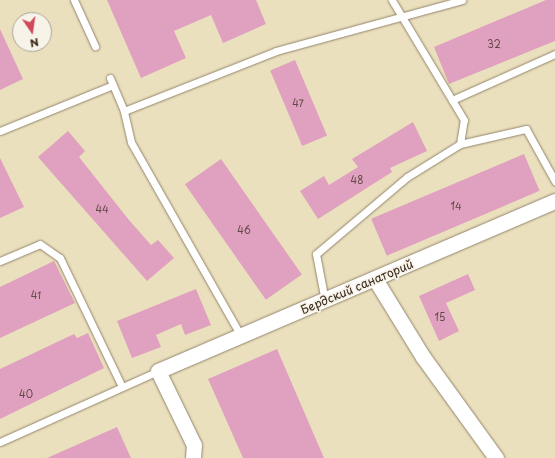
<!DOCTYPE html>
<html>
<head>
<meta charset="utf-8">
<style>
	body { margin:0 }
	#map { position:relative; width:555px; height:458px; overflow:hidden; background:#ebe0bd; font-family:"Playpen Sans",sans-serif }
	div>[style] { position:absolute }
	.building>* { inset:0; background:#dfa1bf; transform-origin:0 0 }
	.roads { filter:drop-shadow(0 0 1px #93856e) drop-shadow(0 0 1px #93856e) }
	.service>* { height:7px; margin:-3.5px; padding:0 3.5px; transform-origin:3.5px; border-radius:3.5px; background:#fff }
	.minor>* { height:15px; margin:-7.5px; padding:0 7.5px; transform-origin:7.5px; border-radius:7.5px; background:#fff }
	span { translate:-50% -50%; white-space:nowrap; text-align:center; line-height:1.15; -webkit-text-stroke:3.5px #f7f3e8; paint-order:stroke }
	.number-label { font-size:10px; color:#644846 }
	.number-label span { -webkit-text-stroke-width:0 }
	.street-label { font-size:12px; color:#3b2a1e }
	.north { position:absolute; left:12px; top:12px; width:40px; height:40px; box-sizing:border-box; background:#f7f3e8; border:1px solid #aca397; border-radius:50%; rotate:167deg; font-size:11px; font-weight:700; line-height:16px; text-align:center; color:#3b2a1e }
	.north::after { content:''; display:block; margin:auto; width:14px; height:18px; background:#d1495b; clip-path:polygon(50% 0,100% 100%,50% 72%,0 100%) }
</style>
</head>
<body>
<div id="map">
	<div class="building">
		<i style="clip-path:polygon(107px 0,256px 0,266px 24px,223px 43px,211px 15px,174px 31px,186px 58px,141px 78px)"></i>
		<i style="clip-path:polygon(546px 0,555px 0,555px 41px,449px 84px,434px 47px)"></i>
		<i style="clip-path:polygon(0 29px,23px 79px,0 90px)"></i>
		<i style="left:295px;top:60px;width:82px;height:27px;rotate:67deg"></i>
		<i style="clip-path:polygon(413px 122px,427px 151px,390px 168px,392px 172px,318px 219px,300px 191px,324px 176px,329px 185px,358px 167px,352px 159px)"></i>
		<i style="clip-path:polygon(68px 131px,85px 151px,79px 157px,129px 220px,151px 245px,158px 240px,174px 258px,147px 281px,38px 157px)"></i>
		<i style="left:524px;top:154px;width:40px;height:166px;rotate:67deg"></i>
		<i style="clip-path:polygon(0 158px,24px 207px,0 218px)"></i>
		<i style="left:221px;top:159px;width:141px;height:44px;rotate:55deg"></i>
		<i style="clip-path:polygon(54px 261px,75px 303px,0 338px,0 287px)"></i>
		<i style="clip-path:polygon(468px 274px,475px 290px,446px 303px,459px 331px,439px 341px,419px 296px)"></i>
		<i style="clip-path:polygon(196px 289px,211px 325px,185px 335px,181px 324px,156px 335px,161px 347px,132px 358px,117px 321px)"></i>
		<i style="clip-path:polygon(88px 333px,104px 368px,0 419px,0 369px,74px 334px,77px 338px)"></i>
		<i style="clip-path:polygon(277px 349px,324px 458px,243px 458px,208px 379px)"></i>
		<i style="clip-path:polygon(117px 427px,131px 458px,47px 458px)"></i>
	</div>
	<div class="roads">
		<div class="service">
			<i style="left:74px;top:0;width:51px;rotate:65.5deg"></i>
			<i style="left:110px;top:78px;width:36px;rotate:67deg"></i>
			<i style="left:452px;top:100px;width:113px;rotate:-24.1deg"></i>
			<i style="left:0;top:131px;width:122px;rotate:-22.2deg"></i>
			<i style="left:460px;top:144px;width:68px;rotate:-12.8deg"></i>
			<i style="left:526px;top:129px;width:60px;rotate:60.9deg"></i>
			<i style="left:0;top:261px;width:43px;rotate:-23deg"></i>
			<i style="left:40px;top:244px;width:24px;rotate:35deg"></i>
			<i style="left:60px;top:258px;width:143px;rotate:64.3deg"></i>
			<i style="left:325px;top:301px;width:48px;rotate:-100.8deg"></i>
			<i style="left:316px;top:254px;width:119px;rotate:-40.2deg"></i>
			<i style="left:407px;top:177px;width:62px;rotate:-31.9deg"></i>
			<i style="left:460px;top:144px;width:24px;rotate:-81deg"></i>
			<i style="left:464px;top:120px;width:140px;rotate:-121deg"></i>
			<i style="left:241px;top:336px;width:223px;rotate:-119.6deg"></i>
			<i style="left:131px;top:142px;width:32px;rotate:-103deg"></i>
			<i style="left:124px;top:111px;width:163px;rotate:-21.5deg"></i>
			<i style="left:276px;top:51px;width:193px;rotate:-15.3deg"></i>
			<i style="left:0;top:442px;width:173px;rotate:-24.2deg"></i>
		</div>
		<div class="minor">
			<i style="left:375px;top:279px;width:92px;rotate:58.4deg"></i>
			<i style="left:423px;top:357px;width:125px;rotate:54.1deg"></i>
			<i style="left:193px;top:458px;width:13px;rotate:-86deg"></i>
			<i style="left:194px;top:445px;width:82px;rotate:-115.9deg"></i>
			<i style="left:158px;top:371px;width:432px;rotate:-23.2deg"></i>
		</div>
	</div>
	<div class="number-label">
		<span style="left:494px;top:44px">32</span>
		<span style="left:298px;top:103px">47</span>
		<span style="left:357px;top:180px">48</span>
		<span style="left:456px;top:206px">14</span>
		<span style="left:102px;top:209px">44</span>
		<span style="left:244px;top:230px">46</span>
		<span style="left:36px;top:295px">41</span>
		<span style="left:440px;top:317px">15</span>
		<span style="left:26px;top:394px">40</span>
	</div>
	<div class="street-label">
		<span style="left:357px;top:287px;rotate:-23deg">Бердский санаторий</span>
	</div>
	<div class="north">N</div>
</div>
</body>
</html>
